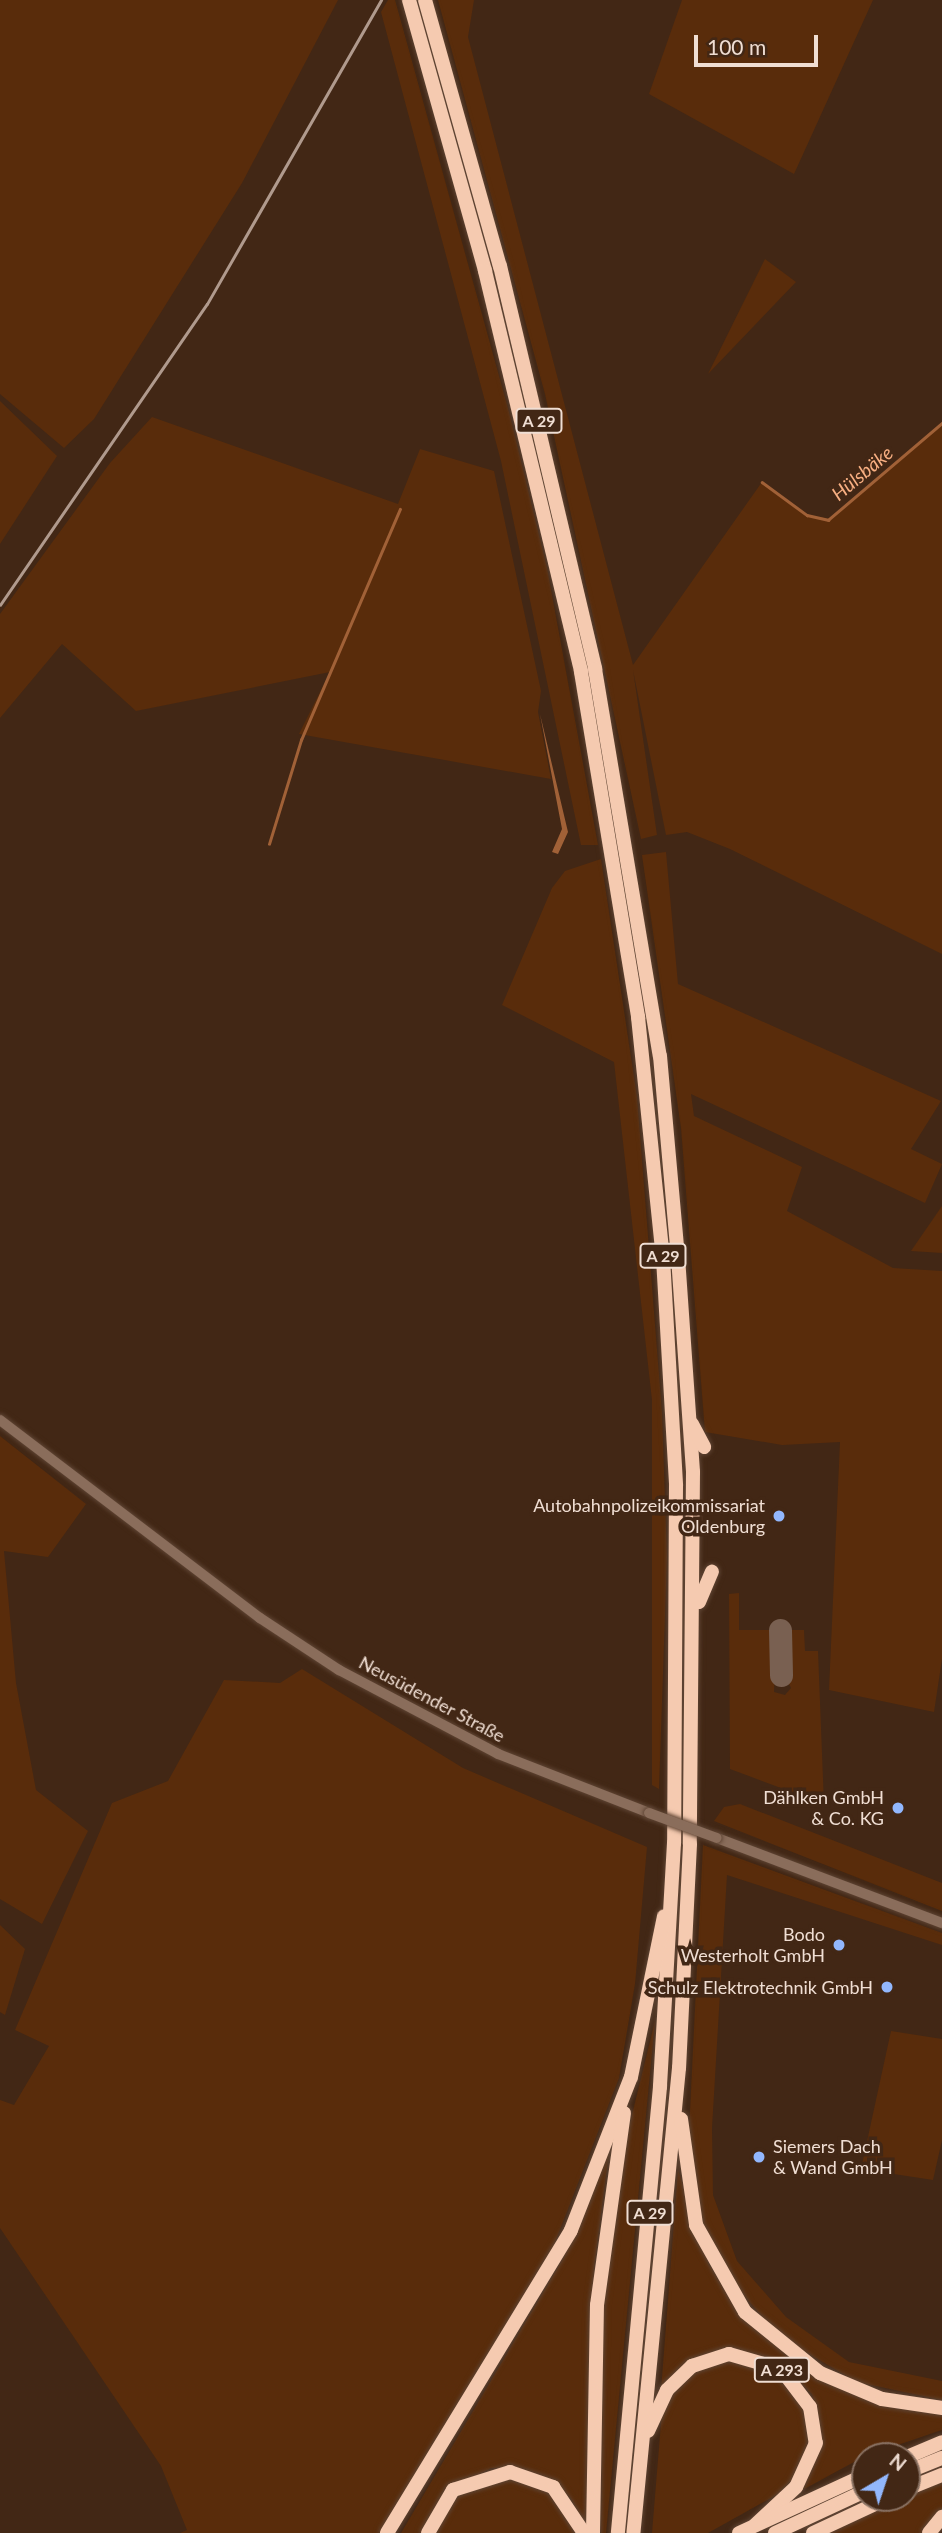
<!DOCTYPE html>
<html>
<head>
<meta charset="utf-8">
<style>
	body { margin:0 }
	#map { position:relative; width:942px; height:2533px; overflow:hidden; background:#422715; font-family:Lato,sans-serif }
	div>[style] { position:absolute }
	.green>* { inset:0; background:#592c0b }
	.water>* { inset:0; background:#a16137 }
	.stream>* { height:2.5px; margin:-1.25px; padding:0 1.25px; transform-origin:1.25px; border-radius:1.25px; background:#a16137 }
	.taxiway>* { height:23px; margin:-11.5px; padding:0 11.5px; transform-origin:11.5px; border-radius:11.5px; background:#796051 }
	.roads { filter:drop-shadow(0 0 2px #5e4433) drop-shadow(0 0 2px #5e4433) }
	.tertiary>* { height:10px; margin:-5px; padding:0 5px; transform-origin:5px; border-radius:5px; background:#8a6d5b }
	.motorway>* { height:14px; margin:-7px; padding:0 7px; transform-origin:7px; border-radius:7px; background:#f5cab0 }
	.rail>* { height:2.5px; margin:-1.25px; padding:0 1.25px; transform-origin:1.25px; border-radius:1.25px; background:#b09a8d }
	.bridges { filter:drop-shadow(0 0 2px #5e4433) drop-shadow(0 0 2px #5e4433) }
	.tertiary-bridge>* { height:10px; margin:-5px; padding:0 5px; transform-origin:5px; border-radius:5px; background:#8a6d5b }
	.dots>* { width:19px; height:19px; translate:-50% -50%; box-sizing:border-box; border:4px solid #422715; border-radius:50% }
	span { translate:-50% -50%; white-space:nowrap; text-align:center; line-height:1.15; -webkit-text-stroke:7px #422715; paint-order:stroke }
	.shield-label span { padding:2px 5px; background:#422715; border:2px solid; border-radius:5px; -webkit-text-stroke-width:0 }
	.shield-label { font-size:16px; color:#f0ded3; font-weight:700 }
	.poi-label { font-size:18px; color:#f0ded3 }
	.right { translate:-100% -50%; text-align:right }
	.left { translate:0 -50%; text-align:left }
	.street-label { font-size:18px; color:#f0ded3 }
	.water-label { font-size:19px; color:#f8af82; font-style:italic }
	.north { position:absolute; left:851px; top:2442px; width:70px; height:70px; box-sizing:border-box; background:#422715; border:2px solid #887061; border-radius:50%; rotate:39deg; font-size:19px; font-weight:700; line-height:28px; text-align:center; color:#f0ded3 }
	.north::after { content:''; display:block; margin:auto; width:24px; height:32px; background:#92b7fd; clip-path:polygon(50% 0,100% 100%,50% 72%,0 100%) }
	.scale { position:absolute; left:694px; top:35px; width:124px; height:32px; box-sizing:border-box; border:4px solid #f0ded3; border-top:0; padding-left:9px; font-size:21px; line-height:24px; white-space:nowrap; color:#f0ded3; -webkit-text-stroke:5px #422715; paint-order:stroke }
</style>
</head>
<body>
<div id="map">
	<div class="green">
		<i style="clip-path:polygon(0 0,338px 0,242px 183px,94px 419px,64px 448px,0 394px)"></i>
		<i style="clip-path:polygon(388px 0,395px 0,509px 412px,547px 568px,598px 845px,581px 845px,501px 461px,381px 12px)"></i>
		<i style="clip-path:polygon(438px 0,474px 0,468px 37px,633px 665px,762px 482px,807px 515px,832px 519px,942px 423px,942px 954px,730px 849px,687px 832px,666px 835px,633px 670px,657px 835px,641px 839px,545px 394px)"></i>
		<i style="clip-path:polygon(682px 0,873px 0,794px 174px,649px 94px)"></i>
		<i style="clip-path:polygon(765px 259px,796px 282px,708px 374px)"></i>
		<i style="clip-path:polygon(0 401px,57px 456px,0 544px)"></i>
		<i style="clip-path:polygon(152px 417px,398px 504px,420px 449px,494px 471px,541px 691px,538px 712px,551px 779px,299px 734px,330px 672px,136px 711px,62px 644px,0 718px,0 614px,110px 463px)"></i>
		<i style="clip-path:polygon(666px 852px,678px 984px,941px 1101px,911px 1149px,942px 1164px,925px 1203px,691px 1094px,694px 1116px,802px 1167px,787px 1211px,893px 1268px,942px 1271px,942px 1659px,934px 1712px,829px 1690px,840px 1442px,782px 1445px,705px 1432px,681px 1128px,642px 855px)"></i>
		<i style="clip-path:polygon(601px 859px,637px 1097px,662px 1413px,667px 1557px,659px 1789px,652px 1785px,652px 1400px,614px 1062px,502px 1005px,552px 888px,565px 871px)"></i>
		<i style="clip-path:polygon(942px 1206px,942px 1253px,911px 1251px)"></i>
		<i style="clip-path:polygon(0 1436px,86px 1504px,48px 1557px,4px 1551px,16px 1683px,36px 1790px,88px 1831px,42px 1924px,0 1899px)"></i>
		<i style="clip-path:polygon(739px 1593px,739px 1630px,777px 1630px,774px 1692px,785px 1695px,791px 1688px,785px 1676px,785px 1630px,804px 1630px,805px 1651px,818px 1651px,824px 1804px,730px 1769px,729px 1594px)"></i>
		<i style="clip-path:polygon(302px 1669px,463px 1768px,647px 1847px,635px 1984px,619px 2078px,543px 2273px,383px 2533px,180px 2533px,187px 2530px,161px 2466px,0 2228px,0 2100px,14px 2105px,49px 2046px,15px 2030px,112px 1803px,168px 1781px,224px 1680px,280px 1683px)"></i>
		<i style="clip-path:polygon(740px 1804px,942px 1883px,942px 1911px,714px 1821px,724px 1807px)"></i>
		<i style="clip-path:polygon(703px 1845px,942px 1933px,942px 1945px,727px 1875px,712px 2128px,713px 2195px,737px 2261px,786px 2317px,849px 2362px,942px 2381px,942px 2400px,857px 2382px,780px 2337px,735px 2285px,710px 2242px,696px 2202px,689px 2132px)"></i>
		<i style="clip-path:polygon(0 1925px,25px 1949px,5px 2015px,0 2012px)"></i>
		<i style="clip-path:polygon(655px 2021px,606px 2533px,601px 2533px,604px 2279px,619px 2168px)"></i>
		<i style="clip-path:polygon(891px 2031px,942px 2039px,942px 2140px,933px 2180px,861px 2169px)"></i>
		<i style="clip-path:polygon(609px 2152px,594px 2268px,590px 2533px,570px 2497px,549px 2479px,522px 2469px,491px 2468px,442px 2495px,424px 2533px,401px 2533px,564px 2257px)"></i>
		<i style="clip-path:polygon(678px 2170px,709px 2265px,752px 2326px,831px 2385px,898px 2409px,942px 2413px,942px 2430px,865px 2456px,797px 2493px,813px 2468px,819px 2416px,812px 2394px,774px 2358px,717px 2350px,679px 2368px,661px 2391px)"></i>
		<i style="clip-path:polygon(734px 2358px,764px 2364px,789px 2383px,806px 2411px,810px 2435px,800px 2472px,778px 2494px,708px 2533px,652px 2533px,662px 2411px,682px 2381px,704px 2365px)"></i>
		<i style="clip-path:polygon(504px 2479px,533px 2484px,555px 2497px,577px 2533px,434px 2533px,447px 2506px,470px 2488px)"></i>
		<i style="clip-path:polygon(942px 2482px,942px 2509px,923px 2533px,824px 2533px)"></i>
	</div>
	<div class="water">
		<i style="clip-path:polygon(540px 714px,568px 832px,558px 854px,552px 852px,562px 829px)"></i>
	</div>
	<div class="stream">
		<i style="left:762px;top:482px;width:56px;rotate:36.3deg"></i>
		<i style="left:807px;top:515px;width:22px;rotate:13deg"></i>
		<i style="left:828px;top:520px;width:150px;rotate:-40.4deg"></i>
		<i style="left:269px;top:844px;width:109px;rotate:-72.9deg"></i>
		<i style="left:301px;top:740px;width:251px;rotate:-66.8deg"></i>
	</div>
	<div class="taxiway">
		<i style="left:780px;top:1630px;width:45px;rotate:88.7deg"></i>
	</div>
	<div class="roads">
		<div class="tertiary">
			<i style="left:0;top:1420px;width:327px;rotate:37.3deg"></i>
			<i style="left:260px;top:1618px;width:95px;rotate:33.4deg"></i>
			<i style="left:339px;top:1670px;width:180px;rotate:27.8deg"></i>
			<i style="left:498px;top:1754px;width:162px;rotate:21.3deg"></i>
			<i style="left:717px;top:1838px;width:241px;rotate:20.7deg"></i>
		</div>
		<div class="motorway">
			<i style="left:409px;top:0;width:281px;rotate:74.3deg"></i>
			<i style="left:485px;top:271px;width:412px;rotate:76.5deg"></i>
			<i style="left:581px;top:672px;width:350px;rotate:80.6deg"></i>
			<i style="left:638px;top:1017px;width:242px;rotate:84.1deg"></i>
			<i style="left:663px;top:1258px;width:228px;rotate:86.7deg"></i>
			<i style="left:676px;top:1486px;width:357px;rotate:90.3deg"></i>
			<i style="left:674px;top:1843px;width:244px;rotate:93.3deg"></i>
			<i style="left:660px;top:2087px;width:448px;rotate:95.4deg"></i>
			<i style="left:425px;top:0;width:276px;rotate:74.3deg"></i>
			<i style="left:500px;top:266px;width:414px;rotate:76.7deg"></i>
			<i style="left:595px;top:669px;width:392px;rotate:80.5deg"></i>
			<i style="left:660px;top:1056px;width:202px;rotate:84.9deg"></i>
			<i style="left:678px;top:1257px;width:216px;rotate:86deg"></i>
			<i style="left:693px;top:1472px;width:372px;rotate:90.5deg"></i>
			<i style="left:690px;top:1844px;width:224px;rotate:92.8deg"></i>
			<i style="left:679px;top:2068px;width:467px;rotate:95.6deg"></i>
			<i style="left:692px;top:1424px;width:26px;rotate:62deg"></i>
			<i style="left:699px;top:1602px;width:33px;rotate:-67deg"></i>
			<i style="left:681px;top:2119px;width:107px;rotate:81.9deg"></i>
			<i style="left:696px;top:2225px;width:100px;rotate:60.6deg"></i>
			<i style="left:745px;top:2312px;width:97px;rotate:39.1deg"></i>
			<i style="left:820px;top:2373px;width:67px;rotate:22.8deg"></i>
			<i style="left:882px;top:2399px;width:61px;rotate:8.5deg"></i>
			<i style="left:648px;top:2431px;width:45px;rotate:-65.1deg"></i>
			<i style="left:667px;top:2390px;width:35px;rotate:-44deg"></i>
			<i style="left:692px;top:2366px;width:39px;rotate:-18deg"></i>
			<i style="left:729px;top:2354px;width:54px;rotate:16.1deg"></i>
			<i style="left:781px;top:2369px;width:48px;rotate:52.7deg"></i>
			<i style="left:810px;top:2407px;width:36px;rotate:81deg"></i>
			<i style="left:816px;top:2443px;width:48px;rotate:114.4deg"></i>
			<i style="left:796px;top:2487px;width:56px;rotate:137.2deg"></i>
			<i style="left:907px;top:2457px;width:38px;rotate:-23deg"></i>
			<i style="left:907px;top:2472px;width:38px;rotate:-22deg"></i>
			<i style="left:907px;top:2489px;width:38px;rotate:-22deg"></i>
			<i style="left:387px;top:2533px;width:354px;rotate:-58.7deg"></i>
			<i style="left:571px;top:2230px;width:164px;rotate:-68.6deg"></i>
			<i style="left:631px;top:2077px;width:164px;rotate:-78.4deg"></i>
			<i style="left:428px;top:2533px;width:50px;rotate:-59.8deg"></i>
			<i style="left:453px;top:2490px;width:60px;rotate:-17.5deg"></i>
			<i style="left:510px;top:2472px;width:46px;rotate:19.2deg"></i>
			<i style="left:553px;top:2487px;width:55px;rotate:56deg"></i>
			<i style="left:593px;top:2533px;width:228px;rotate:-89deg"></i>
			<i style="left:597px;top:2305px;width:194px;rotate:-82deg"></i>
			<i style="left:739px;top:2533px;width:139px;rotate:-24.7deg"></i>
			<i style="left:775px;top:2533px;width:99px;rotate:-25deg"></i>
			<i style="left:813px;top:2533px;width:83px;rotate:-25deg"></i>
			<i style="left:929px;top:2533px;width:21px;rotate:-51deg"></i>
		</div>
	</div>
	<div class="rail">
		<i style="left:0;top:605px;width:365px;rotate:-55.5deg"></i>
		<i style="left:207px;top:304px;width:350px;rotate:-60.2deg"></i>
	</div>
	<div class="bridges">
		<div class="tertiary-bridge">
			<i style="left:649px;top:1813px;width:72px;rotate:20.2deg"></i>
		</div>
	</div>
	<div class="dots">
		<i style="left:779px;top:1516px;background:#92b7fd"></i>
		<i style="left:898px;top:1808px;background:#92b7fd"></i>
		<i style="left:839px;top:1945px;background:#92b7fd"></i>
		<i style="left:887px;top:1987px;background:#92b7fd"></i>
		<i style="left:759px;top:2157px;background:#92b7fd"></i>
	</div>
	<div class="shield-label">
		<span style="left:539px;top:421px">A 29</span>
		<span style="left:663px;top:1256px">A 29</span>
		<span style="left:650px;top:2213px">A 29</span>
		<span style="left:782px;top:2370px">A 293</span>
	</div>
	<div class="poi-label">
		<span class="right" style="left:765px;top:1516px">Autobahnpolizeikommissariat<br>Oldenburg</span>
		<span class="right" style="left:884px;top:1808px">Dählken GmbH<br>&amp; Co. KG</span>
		<span class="right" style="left:825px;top:1945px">Bodo<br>Westerholt GmbH</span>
		<span class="right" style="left:873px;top:1987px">Schulz Elektrotechnik GmbH</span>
		<span class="left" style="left:773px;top:2157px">Siemers Dach<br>&amp; Wand GmbH</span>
	</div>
	<div class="street-label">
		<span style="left:432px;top:1699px;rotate:28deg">Neusüdender Straße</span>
	</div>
	<div class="water-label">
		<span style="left:862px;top:473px;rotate:-40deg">Hülsbäke</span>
	</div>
	<div class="north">N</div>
	<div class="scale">100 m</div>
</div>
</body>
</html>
